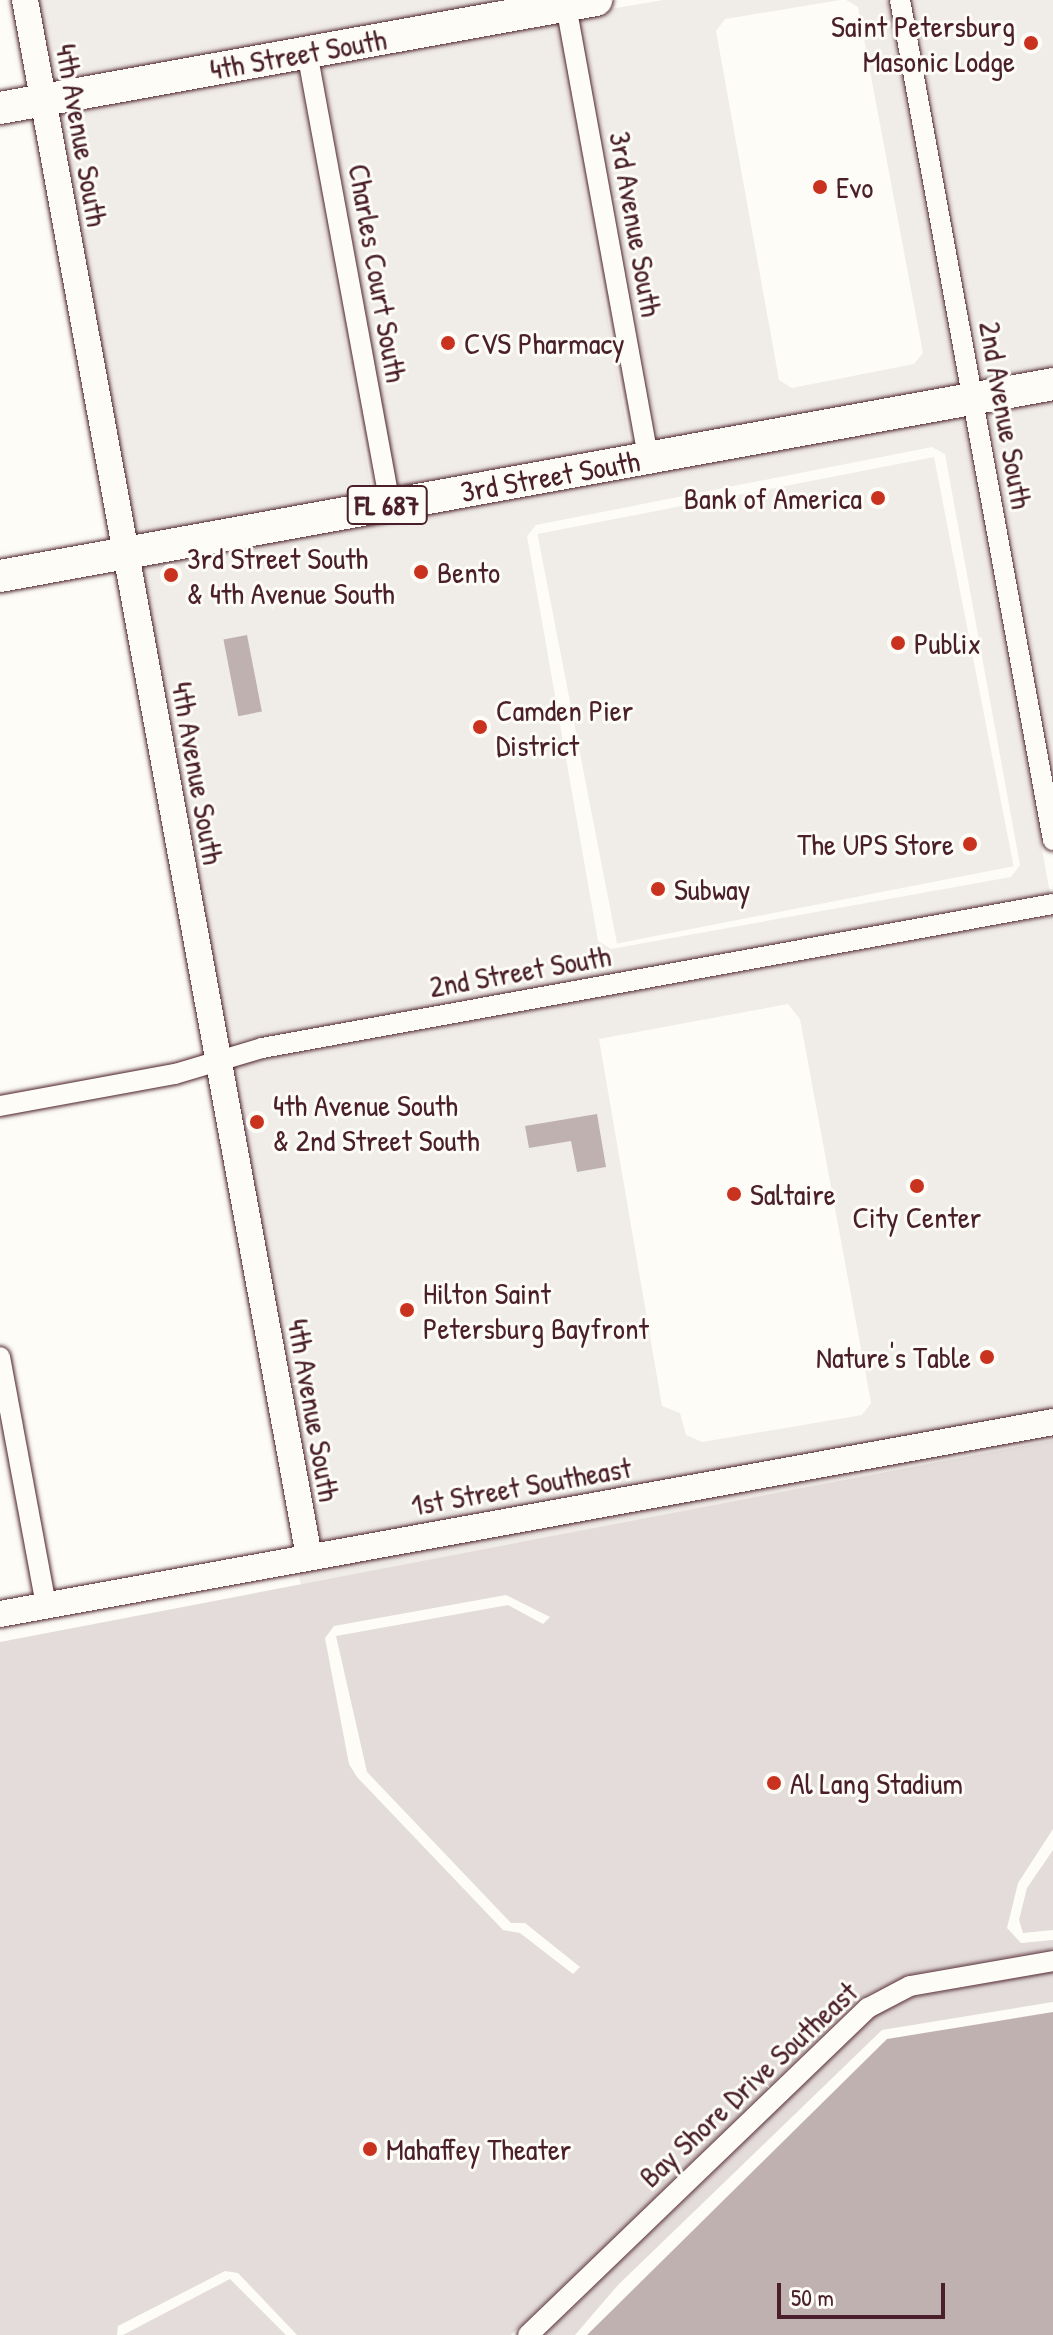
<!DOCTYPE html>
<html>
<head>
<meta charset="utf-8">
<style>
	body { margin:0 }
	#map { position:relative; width:1053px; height:2335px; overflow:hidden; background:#fdfcf7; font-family:"Patrick Hand",sans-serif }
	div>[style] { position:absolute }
	.built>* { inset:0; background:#f0ece8; transform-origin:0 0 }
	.green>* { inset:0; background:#e3dcda }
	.water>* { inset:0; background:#c0b1b1; transform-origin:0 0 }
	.roads { filter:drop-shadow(0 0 2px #4a1f2b) drop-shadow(0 0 2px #4a1f2b) }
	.minor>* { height:20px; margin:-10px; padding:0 10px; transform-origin:10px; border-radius:10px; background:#fdfcf7 }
	.tertiary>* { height:26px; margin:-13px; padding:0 13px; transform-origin:13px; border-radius:13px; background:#fdfcf7 }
	.primary>* { height:32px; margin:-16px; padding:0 16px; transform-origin:16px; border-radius:16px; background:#fdfcf7 }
	.dots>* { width:22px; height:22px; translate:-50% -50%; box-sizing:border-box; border:4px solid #fdfcf7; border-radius:50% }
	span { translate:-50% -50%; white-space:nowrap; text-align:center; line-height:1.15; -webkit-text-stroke:6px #fdfcf7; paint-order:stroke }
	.shield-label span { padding:2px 6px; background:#fdfcf7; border:2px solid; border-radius:6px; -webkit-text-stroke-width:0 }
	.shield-label { font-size:28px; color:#4a1f2b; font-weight:700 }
	.poi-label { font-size:30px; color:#4a1f2b }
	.right { translate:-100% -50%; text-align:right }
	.left { translate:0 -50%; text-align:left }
	.street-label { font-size:30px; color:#4a1f2b }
	.scale { position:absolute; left:777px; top:2283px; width:168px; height:36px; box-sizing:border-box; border:4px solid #4a1f2b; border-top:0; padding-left:10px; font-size:24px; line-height:28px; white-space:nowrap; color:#4a1f2b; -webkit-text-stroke:6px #fdfcf7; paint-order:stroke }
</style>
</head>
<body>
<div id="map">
	<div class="built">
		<i style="clip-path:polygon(38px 0,530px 0,54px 87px)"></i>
		<i style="clip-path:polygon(663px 0,840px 0,725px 19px,716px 31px,779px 380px,792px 388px,914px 364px,923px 353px,858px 7px,846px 0,887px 0,958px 390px,659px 444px,581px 14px)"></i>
		<i style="clip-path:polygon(914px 0,1053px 0,1053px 373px,984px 385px)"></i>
		<i style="left:555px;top:19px;width:437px;height:237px;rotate:80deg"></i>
		<i style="left:297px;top:66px;width:437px;height:243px;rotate:80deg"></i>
		<i style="clip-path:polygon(1053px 396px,1053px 766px,988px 408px)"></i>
		<i style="clip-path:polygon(evenodd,962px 413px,1050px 893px,228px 1043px,141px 562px,962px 413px,932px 447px,945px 454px,1020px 865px,1011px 877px,611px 949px,598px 941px,527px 536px,536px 525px,932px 447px)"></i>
		<i style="left:934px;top:457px;width:417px;height:404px;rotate:79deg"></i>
		<i style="clip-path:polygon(evenodd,1053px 916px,1053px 1410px,319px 1543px,233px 1065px,1053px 916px,788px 1004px,800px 1019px,871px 1403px,862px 1415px,702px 1442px,686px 1435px,680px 1413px,662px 1406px,599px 1039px,788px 1004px)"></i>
		<i style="clip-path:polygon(1053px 1433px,1053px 1440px,301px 1586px,298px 1571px)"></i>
	</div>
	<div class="green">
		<i style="clip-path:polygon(evenodd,1053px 1440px,1053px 1829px,1018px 1883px,1007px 1928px,1021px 1943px,1053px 1940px,1053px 1949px,907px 1975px,861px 1998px,511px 2335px,297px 2335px,238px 2273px,225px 2271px,118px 2326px,117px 2335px,0 2335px,0 1642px,1053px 1440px,506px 1595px,550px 1617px,543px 1624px,508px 1605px,336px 1636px,367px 1772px,511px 1923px,525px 1923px,580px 1967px,573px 1974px,520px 1933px,503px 1930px,357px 1777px,349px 1764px,325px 1638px,334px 1626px,506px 1595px)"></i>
		<i style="clip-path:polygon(1053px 1850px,1053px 1930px,1023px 1933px,1019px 1920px,1027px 1888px)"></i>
		<i style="clip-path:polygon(1053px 1972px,1053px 2002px,882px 2030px,618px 2285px,575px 2335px,545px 2335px,876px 2016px,914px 1997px)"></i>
		<i style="clip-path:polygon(230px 2279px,286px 2335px,123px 2335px)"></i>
	</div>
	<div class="water">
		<i style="left:247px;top:635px;width:78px;height:24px;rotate:79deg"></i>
		<i style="clip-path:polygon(597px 1114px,606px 1167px,577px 1172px,571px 1141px,529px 1148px,525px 1126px)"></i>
		<i style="clip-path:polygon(1053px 2012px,1053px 2335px,587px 2335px,887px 2039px)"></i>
	</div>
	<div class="roads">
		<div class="minor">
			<i style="left:565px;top:0;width:465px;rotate:79.7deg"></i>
			<i style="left:900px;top:0;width:854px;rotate:79.68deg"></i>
			<i style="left:307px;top:52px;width:461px;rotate:79.6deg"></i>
			<i style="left:0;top:1106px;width:178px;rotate:-10.4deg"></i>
			<i style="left:175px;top:1074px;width:91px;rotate:-16.6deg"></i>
			<i style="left:262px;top:1048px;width:804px;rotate:-10.32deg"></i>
			<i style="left:0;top:1357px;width:253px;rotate:79.5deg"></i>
			<i style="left:528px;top:2335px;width:472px;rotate:-43.9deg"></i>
			<i style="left:868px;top:2008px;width:47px;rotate:-27.6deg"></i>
			<i style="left:910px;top:1986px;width:145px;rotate:-9.9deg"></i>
		</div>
		<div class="tertiary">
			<i style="left:25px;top:0;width:1583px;rotate:79.66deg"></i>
			<i style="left:0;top:1614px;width:1070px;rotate:-10.33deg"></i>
		</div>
		<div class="primary">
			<i style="left:0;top:108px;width:606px;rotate:-10.27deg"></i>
			<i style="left:0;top:576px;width:1070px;rotate:-10.33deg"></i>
		</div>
	</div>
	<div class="dots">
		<i style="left:1031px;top:43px;background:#c8321e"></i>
		<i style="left:820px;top:187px;background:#c8321e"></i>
		<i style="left:448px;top:343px;background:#c8321e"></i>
		<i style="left:878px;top:498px;background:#c8321e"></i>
		<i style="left:421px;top:572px;background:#c8321e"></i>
		<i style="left:171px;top:575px;background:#c8321e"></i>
		<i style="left:898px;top:643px;background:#c8321e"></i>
		<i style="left:480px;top:727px;background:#c8321e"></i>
		<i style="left:970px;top:844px;background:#c8321e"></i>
		<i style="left:658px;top:889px;background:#c8321e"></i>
		<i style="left:257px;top:1122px;background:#c8321e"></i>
		<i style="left:917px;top:1186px;background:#c8321e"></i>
		<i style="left:734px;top:1194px;background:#c8321e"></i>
		<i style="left:407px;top:1310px;background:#c8321e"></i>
		<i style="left:987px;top:1357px;background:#c8321e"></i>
		<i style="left:774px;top:1783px;background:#c8321e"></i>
		<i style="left:370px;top:2149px;background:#c8321e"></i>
	</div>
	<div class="shield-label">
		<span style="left:387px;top:505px">FL 687</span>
	</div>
	<div class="poi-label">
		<span class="right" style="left:1015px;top:43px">Saint Petersburg<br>Masonic Lodge</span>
		<span class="left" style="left:836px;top:187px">Evo</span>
		<span class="left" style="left:464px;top:343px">CVS Pharmacy</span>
		<span class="right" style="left:862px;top:498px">Bank of America</span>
		<span class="left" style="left:187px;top:575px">3rd Street South<br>&amp; 4th Avenue South</span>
		<span class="left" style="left:437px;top:572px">Bento</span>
		<span class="left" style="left:914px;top:643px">Publix</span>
		<span class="left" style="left:496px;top:727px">Camden Pier<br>District</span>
		<span class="right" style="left:954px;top:844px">The UPS Store</span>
		<span class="left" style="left:674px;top:889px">Subway</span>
		<span class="left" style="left:273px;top:1122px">4th Avenue South<br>&amp; 2nd Street South</span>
		<span class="left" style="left:750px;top:1194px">Saltaire</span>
		<span style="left:917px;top:1217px">City Center</span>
		<span class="left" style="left:423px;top:1310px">Hilton Saint<br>Petersburg Bayfront</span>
		<span class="right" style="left:971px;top:1357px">Nature's Table</span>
		<span class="left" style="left:790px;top:1783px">Al Lang Stadium</span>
		<span class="left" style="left:386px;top:2149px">Mahaffey Theater</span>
	</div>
	<div class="street-label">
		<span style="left:298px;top:54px;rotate:-10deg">4th Street South</span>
		<span style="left:82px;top:135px;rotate:80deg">4th Avenue South</span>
		<span style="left:636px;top:224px;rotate:80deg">3rd Avenue South</span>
		<span style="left:378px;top:273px;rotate:80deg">Charles Court South</span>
		<span style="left:1006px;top:415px;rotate:80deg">2nd Avenue South</span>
		<span style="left:550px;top:476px;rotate:-10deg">3rd Street South</span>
		<span style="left:198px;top:773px;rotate:80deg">4th Avenue South</span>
		<span style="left:520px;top:971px;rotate:-10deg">2nd Street South</span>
		<span style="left:314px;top:1410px;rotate:80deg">4th Avenue South</span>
		<span style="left:521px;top:1486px;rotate:-10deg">1st Street Southeast</span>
		<span style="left:748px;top:2084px;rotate:-43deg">Bay Shore Drive Southeast</span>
	</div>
	<div class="scale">50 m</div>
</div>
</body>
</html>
